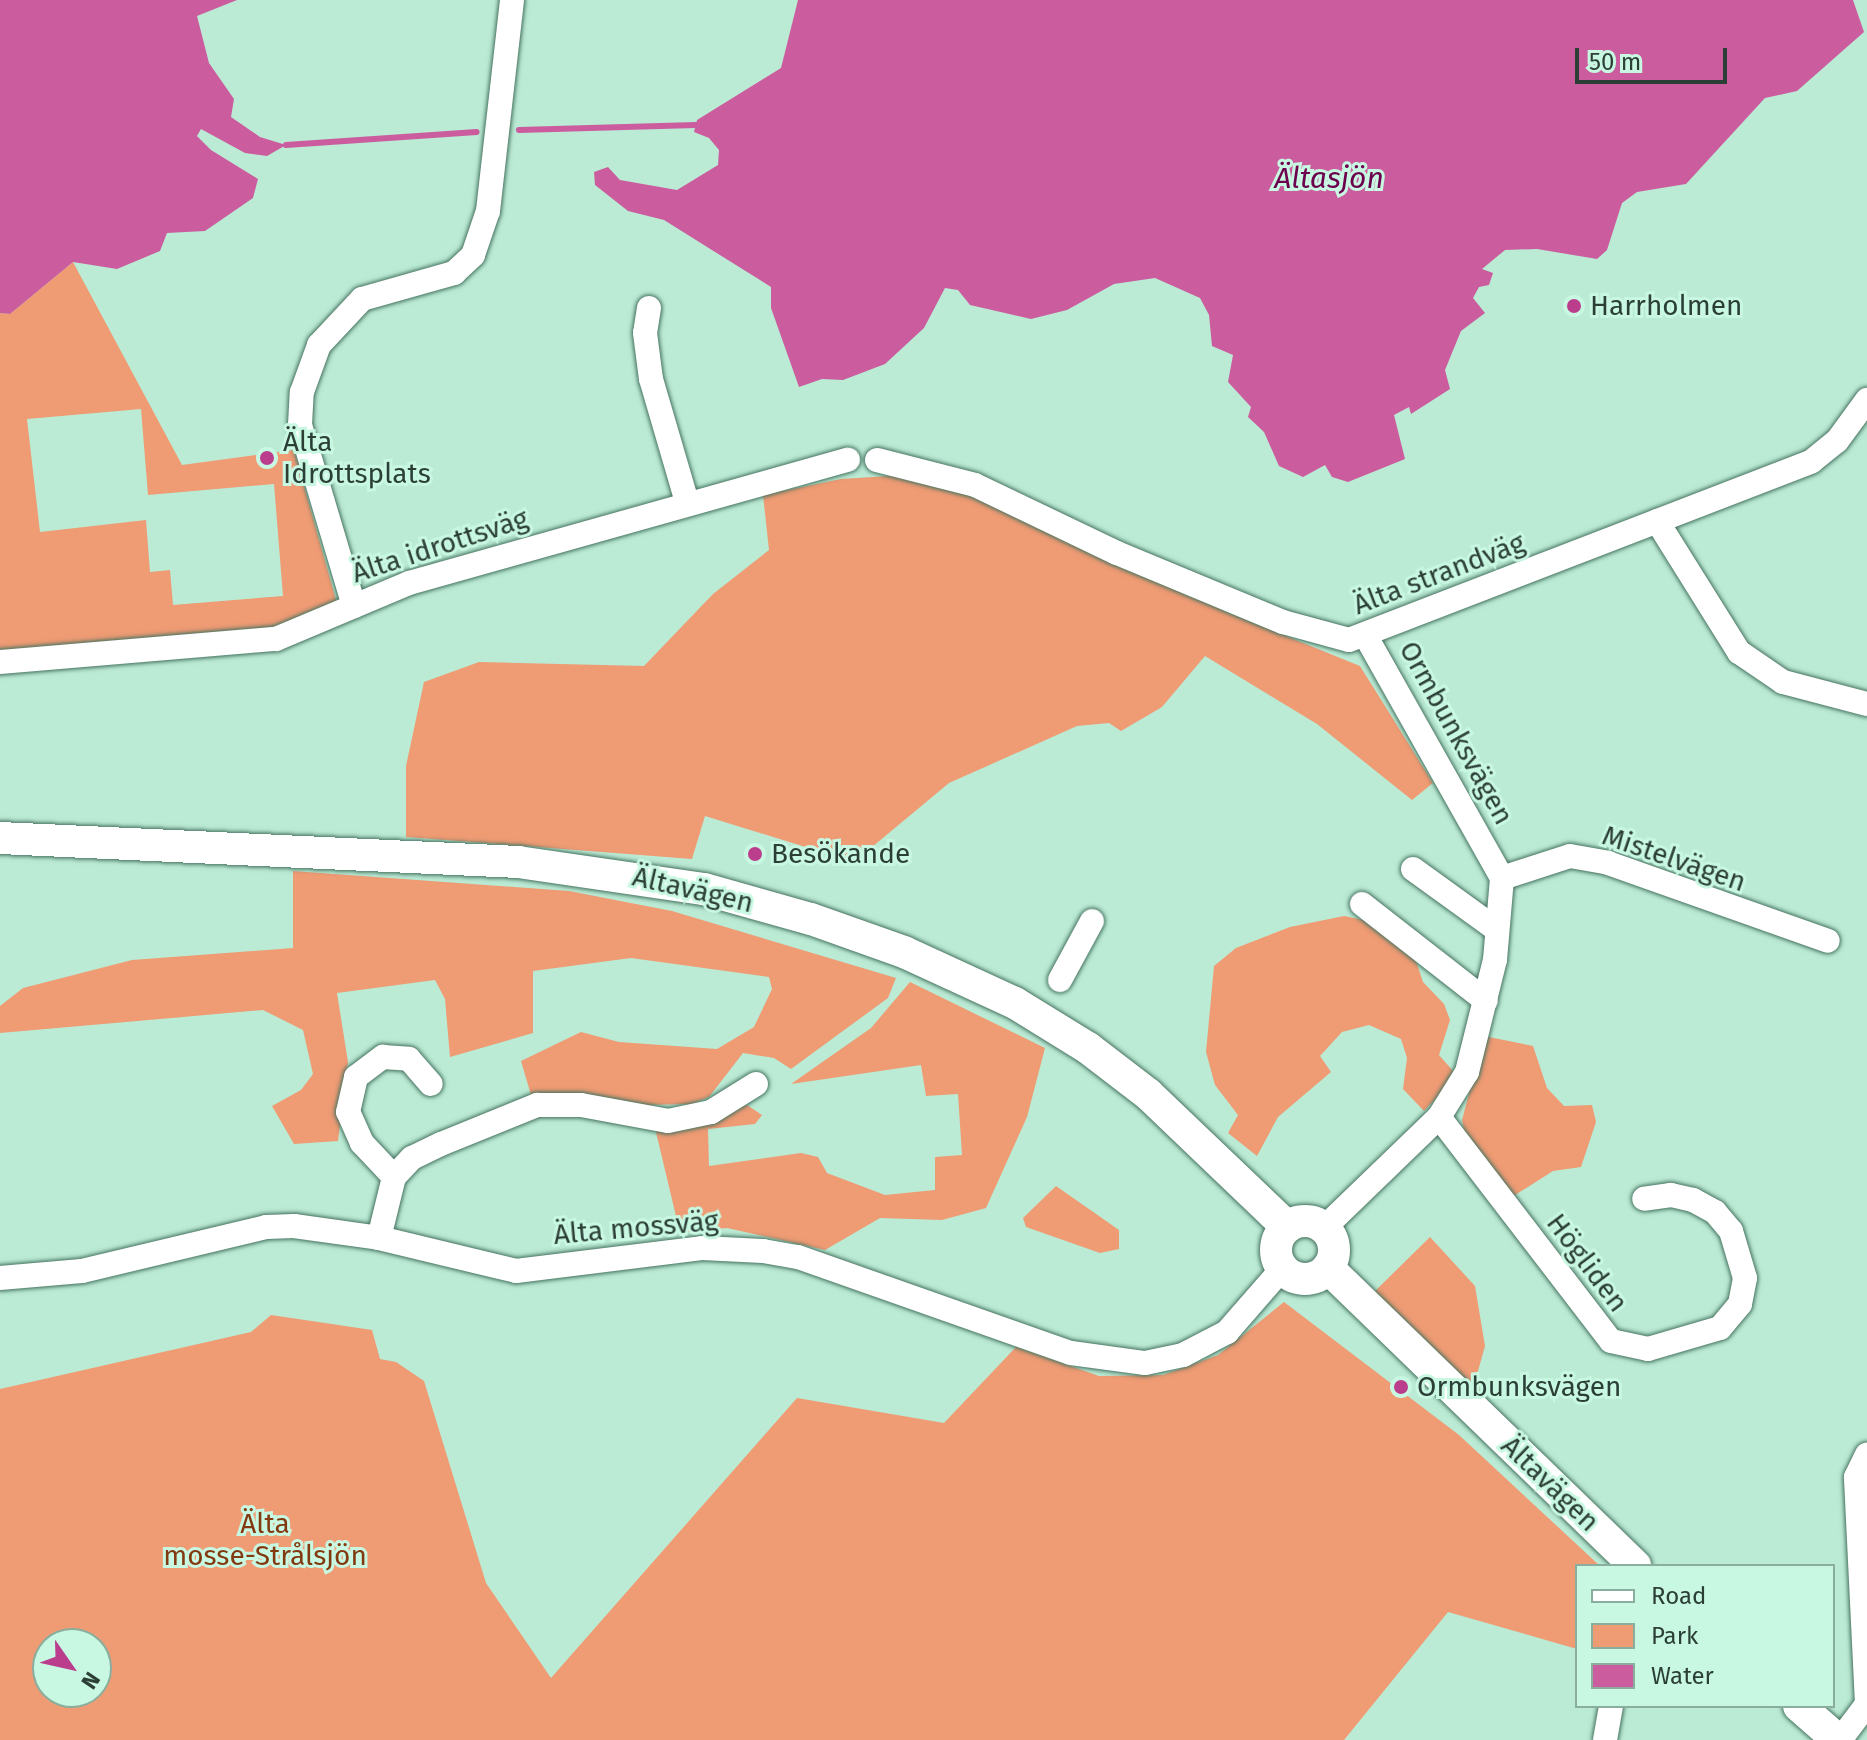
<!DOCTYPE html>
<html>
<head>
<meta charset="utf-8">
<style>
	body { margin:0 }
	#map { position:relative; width:1867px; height:1740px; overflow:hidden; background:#bbebd5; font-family:"Fira Sans",sans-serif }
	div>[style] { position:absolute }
	.green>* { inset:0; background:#ef9b74 }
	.water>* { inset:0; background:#cb5d9f }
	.stream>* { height:6px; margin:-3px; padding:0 3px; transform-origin:3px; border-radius:3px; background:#cb5d9f }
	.roads { filter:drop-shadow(0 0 2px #467360) drop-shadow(0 0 2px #467360) }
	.minor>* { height:24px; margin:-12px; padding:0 12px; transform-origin:12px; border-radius:12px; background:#fff }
	.secondary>* { height:32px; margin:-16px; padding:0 16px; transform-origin:16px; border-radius:16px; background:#fff }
	.secondary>.ring { margin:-16px; padding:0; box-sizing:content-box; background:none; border:32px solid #fff; border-radius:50% }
	.dots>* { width:22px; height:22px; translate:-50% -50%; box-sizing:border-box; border:4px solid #c8f8e2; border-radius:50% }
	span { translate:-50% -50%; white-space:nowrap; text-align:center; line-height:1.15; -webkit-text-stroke:6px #c8f8e2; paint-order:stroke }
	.poi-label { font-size:28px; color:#2c3f37 }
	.left { translate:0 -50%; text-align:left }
	.street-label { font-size:28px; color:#2c3f37 }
	.park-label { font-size:28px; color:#833910 }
	.water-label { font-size:30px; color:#6d004d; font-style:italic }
	.legend { position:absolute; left:1575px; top:1564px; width:260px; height:144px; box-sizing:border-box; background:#c8f8e2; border:2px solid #8aae9e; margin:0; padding:10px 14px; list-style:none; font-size:24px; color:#2c3f37 }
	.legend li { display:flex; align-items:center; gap:16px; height:40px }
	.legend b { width:40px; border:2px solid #8aae9e }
	.north { position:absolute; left:32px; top:1628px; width:80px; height:80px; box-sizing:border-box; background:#c8f8e2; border:2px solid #8aae9e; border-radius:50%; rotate:124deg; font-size:22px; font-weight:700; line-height:32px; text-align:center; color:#2c3f37 }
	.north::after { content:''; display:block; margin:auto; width:28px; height:36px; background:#bb3e8d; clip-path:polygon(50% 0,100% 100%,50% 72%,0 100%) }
	.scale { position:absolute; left:1575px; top:48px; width:152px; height:36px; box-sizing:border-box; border:4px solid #2c3f37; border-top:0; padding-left:10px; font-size:24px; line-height:28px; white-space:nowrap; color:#2c3f37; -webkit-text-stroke:6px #c8f8e2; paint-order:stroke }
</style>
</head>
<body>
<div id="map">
	<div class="green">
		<i style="clip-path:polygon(evenodd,73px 262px,182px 465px,294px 450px,340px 614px,294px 634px,0 651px,0 313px,10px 314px,73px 262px,141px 409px,148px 495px,274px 484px,283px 596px,173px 605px,170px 570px,150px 572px,146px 520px,40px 532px,27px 419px,141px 409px)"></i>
		<i style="clip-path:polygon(904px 475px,1008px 501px,1224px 611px,1360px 666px,1433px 783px,1412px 800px,1317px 724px,1205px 656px,1162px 707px,1121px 731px,1109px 723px,1077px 726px,949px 783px,854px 862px,705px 816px,692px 859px,406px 837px,406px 766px,424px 682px,479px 662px,644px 666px,713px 594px,769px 550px,763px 495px,841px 479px)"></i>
		<i style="clip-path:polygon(293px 871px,569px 891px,672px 911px,896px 978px,888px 998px,791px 1069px,774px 1058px,743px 1053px,709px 1097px,692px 1104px,646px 1105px,581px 1093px,531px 1095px,521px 1061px,581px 1032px,619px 1042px,717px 1049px,754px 1027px,772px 989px,769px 977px,631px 958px,533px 971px,533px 1033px,450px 1057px,445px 999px,435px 980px,337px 993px,348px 1062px,338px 1141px,294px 1144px,272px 1106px,301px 1090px,313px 1074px,303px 1030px,263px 1010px,0 1033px,0 1006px,23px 988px,132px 960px,293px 948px)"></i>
		<i style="clip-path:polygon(1344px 916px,1364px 920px,1416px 961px,1423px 982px,1444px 1004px,1450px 1020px,1439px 1055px,1453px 1071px,1447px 1087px,1424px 1111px,1403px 1089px,1407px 1058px,1401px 1039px,1369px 1025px,1342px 1032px,1320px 1056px,1331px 1072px,1278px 1117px,1257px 1156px,1228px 1133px,1238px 1115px,1215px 1085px,1206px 1052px,1214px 966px,1236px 948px,1290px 927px)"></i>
		<i style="clip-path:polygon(910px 982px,1045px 1048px,1027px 1117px,986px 1208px,942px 1220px,880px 1218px,825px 1250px,727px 1228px,680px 1233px,655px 1128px,747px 1105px,762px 1115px,755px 1124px,708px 1129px,709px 1166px,801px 1153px,818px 1157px,827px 1173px,885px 1195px,935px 1190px,935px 1157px,962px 1155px,958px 1094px,926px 1096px,921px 1065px,791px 1084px,871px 1028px)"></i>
		<i style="clip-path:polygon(1484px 1036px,1533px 1046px,1547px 1088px,1564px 1106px,1592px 1105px,1596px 1122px,1581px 1167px,1553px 1171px,1512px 1197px,1465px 1135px,1462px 1120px)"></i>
		<i style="clip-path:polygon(1056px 1186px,1119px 1230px,1119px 1249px,1100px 1253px,1026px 1227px,1023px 1218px)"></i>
		<i style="clip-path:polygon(1430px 1237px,1475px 1286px,1485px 1346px,1478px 1371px,1481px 1405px,1369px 1297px)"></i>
		<i style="clip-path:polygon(evenodd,1284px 1302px,1459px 1435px,1600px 1566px,1577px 1566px,1577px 1649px,1448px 1612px,1344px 1740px,0 1740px,0 1389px,251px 1332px,271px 1315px,372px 1330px,380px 1359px,396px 1362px,424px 1381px,486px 1583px,551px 1678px,797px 1398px,944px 1423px,1016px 1347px,1099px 1376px,1163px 1375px,1218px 1355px,1284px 1302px,48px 1644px,96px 1644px,96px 1692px,48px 1692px,48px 1644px)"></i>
	</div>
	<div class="water">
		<i style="clip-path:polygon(0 0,237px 0,197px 16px,209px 63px,234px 99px,231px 117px,260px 137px,286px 145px,267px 156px,245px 153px,201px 129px,197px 136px,211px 150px,258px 179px,253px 198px,205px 231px,167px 233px,160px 251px,117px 269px,73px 262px,10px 314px,0 313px)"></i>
		<i style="clip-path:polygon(798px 0,1853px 0,1864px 32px,1797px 91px,1765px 98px,1686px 184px,1637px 192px,1622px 203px,1607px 250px,1597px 259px,1537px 249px,1505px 250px,1482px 269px,1493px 273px,1489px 285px,1479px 287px,1473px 298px,1485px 313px,1461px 331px,1445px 370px,1450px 389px,1411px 414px,1409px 407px,1394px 415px,1405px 459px,1348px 482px,1332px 477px,1325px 465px,1303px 477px,1279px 466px,1264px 432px,1248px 417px,1251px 407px,1228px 382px,1233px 355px,1212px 346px,1209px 315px,1200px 298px,1155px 278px,1114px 284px,1067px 310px,1031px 319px,970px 305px,958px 290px,945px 288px,924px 328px,885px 364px,843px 380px,822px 379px,799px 387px,771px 308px,771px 287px,664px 220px,628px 211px,595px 185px,594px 172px,608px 167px,620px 180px,677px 190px,718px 165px,719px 150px,709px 138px,694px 132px,697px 120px,781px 68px)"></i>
	</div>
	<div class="stream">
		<i style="left:519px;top:130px;width:177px;rotate:-1.6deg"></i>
		<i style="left:286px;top:145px;width:191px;rotate:-3.9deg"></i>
	</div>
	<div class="roads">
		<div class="minor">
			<i style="left:649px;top:308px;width:25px;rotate:99deg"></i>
			<i style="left:645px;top:333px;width:46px;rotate:82.6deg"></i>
			<i style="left:651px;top:379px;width:128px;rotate:73.7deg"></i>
			<i style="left:877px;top:460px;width:101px;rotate:14.3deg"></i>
			<i style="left:975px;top:485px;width:157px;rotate:25.6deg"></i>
			<i style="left:1117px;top:553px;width:180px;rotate:22.6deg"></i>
			<i style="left:1283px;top:622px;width:68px;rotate:15.3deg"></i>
			<i style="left:1349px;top:640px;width:496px;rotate:-21.1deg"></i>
			<i style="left:1812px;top:461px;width:32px;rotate:-39deg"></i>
			<i style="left:1837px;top:441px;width:51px;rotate:-53.8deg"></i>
			<i style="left:1657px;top:521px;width:155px;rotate:58deg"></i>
			<i style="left:1739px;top:652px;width:53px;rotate:34.3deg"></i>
			<i style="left:1783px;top:682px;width:87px;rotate:14.7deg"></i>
			<i style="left:354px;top:606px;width:189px;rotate:-106.6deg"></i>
			<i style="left:300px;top:425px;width:33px;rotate:-87deg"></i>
			<i style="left:302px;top:392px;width:50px;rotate:-70.1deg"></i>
			<i style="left:319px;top:345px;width:63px;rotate:-46.9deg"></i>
			<i style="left:362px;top:299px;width:96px;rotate:-15.8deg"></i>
			<i style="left:454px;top:273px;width:26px;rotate:-43deg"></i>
			<i style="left:473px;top:255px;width:46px;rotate:-71.2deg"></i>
			<i style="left:488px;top:211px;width:212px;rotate:-83.5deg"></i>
			<i style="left:0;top:662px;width:277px;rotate:-4.8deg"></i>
			<i style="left:276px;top:639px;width:144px;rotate:-22.8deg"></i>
			<i style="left:409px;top:583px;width:456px;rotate:-15.7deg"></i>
			<i style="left:1413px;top:869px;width:102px;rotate:35.9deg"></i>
			<i style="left:1502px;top:878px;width:71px;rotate:-17.9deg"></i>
			<i style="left:1570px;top:856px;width:39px;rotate:10deg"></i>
			<i style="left:1608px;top:863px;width:233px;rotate:19.5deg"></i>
			<i style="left:1362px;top:904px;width:157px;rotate:38deg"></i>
			<i style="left:1060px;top:980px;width:67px;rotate:-61.5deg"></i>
			<i style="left:1439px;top:1117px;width:282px;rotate:52.5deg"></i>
			<i style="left:1611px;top:1341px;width:38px;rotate:12deg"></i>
			<i style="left:1648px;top:1349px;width:75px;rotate:-16.3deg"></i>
			<i style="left:1720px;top:1328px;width:31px;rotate:-50deg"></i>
			<i style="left:1740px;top:1304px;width:26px;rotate:-79deg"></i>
			<i style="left:1745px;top:1278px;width:49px;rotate:-106.6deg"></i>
			<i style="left:1731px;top:1231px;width:25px;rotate:-130deg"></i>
			<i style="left:1715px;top:1212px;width:25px;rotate:-151deg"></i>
			<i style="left:1693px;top:1200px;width:23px;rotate:-167deg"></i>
			<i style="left:1671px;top:1195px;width:27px;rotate:172deg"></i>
			<i style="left:394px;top:1177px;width:47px;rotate:-133.3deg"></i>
			<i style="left:362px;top:1143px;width:34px;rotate:-114deg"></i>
			<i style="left:348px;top:1112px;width:36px;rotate:-77deg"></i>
			<i style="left:356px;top:1077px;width:34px;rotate:-37deg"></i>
			<i style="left:383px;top:1057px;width:26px;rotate:4deg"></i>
			<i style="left:409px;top:1059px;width:33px;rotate:49deg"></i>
			<i style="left:1324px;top:1228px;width:160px;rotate:-44deg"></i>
			<i style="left:1439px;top:1117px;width:53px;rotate:-58.1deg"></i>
			<i style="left:1467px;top:1072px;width:115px;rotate:-76deg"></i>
			<i style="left:1495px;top:960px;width:82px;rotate:-85.1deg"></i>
			<i style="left:1502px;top:878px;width:277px;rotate:-119.4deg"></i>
			<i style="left:379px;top:1238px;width:63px;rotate:-76.2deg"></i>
			<i style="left:394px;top:1177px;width:26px;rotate:-47deg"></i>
			<i style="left:412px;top:1158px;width:32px;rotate:-26deg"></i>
			<i style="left:441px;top:1144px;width:104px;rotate:-22.1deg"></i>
			<i style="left:537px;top:1105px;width:44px"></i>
			<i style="left:581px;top:1105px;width:88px;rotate:10.4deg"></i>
			<i style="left:668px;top:1121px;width:44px;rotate:-11.8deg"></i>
			<i style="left:711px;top:1112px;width:53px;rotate:-31.9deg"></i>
			<i style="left:0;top:1278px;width:82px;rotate:-4.9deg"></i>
			<i style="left:82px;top:1271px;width:189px;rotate:-13.4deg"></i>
			<i style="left:266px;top:1227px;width:28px;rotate:-2deg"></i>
			<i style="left:294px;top:1226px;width:86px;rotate:8deg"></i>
			<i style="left:379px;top:1238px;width:141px;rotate:13.5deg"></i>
			<i style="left:516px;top:1271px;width:187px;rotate:-7deg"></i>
			<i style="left:702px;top:1248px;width:61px;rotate:2.8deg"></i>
			<i style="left:763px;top:1251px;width:36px;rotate:10deg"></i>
			<i style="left:798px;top:1257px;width:289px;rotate:19.4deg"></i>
			<i style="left:1071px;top:1353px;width:75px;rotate:7.7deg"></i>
			<i style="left:1145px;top:1363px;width:39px;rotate:-12deg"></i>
			<i style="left:1183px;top:1355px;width:50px;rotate:-27.6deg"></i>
			<i style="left:1227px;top:1332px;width:84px;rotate:-48.9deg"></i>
			<i style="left:1605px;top:1740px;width:35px;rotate:-80deg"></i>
			<i style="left:1840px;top:1740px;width:45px;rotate:-53.1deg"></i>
			<i style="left:1867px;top:1704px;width:227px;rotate:-92.8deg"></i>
			<i style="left:1856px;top:1477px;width:25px;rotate:-64deg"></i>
		</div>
		<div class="secondary">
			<i style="left:0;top:838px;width:519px;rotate:2.65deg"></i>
			<i style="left:518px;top:862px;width:188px;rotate:8.3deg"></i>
			<i style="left:704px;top:889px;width:111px;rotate:15.7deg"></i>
			<i style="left:811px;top:919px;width:99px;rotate:19.5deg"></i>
			<i style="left:904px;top:952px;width:122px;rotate:24.7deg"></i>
			<i style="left:1015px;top:1003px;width:86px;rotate:31.7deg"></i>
			<i style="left:1088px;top:1048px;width:76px;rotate:37.5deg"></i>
			<i style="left:1148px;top:1094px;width:192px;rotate:43.7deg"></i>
			<i class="ring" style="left:1276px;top:1221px;width:26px;height:26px"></i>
			<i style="left:1328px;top:1268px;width:428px;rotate:44.1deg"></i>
			<i style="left:1799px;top:1706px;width:52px;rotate:41.1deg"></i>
		</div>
	</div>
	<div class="dots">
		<i style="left:1574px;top:306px;background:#bb3e8d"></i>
		<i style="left:267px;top:458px;background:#bb3e8d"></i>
		<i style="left:755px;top:854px;background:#bb3e8d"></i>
		<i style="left:1401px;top:1387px;background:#bb3e8d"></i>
	</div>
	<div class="poi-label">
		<span class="left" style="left:1590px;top:306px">Harrholmen</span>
		<span class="left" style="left:283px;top:458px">Älta<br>Idrottsplats</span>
		<span class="left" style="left:771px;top:854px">Besökande</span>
		<span class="left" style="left:1417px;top:1387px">Ormbunksvägen</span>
	</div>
	<div class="street-label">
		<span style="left:440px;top:546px;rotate:-18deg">Älta idrottsväg</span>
		<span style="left:1439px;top:574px;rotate:-21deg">Älta strandväg</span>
		<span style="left:1456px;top:733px;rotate:61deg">Ormbunksvägen</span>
		<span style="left:1674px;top:859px;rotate:19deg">Mistelvägen</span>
		<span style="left:693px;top:890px;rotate:13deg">Ältavägen</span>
		<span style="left:636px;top:1228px;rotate:-5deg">Älta mossväg</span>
		<span style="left:1587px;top:1263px;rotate:53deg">Högliden</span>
		<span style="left:1550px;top:1484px;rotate:44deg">Ältavägen</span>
	</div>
	<div class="park-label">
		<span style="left:265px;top:1540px">Älta<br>mosse-Strålsjön</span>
	</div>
	<div class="water-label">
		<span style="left:1329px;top:178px">Ältasjön</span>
	</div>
	<ul class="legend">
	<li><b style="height:10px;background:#fff"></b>Road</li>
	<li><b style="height:22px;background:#ef9b74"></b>Park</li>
	<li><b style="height:22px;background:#cb5d9f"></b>Water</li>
	</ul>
	<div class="north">N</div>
	<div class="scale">50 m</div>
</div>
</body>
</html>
